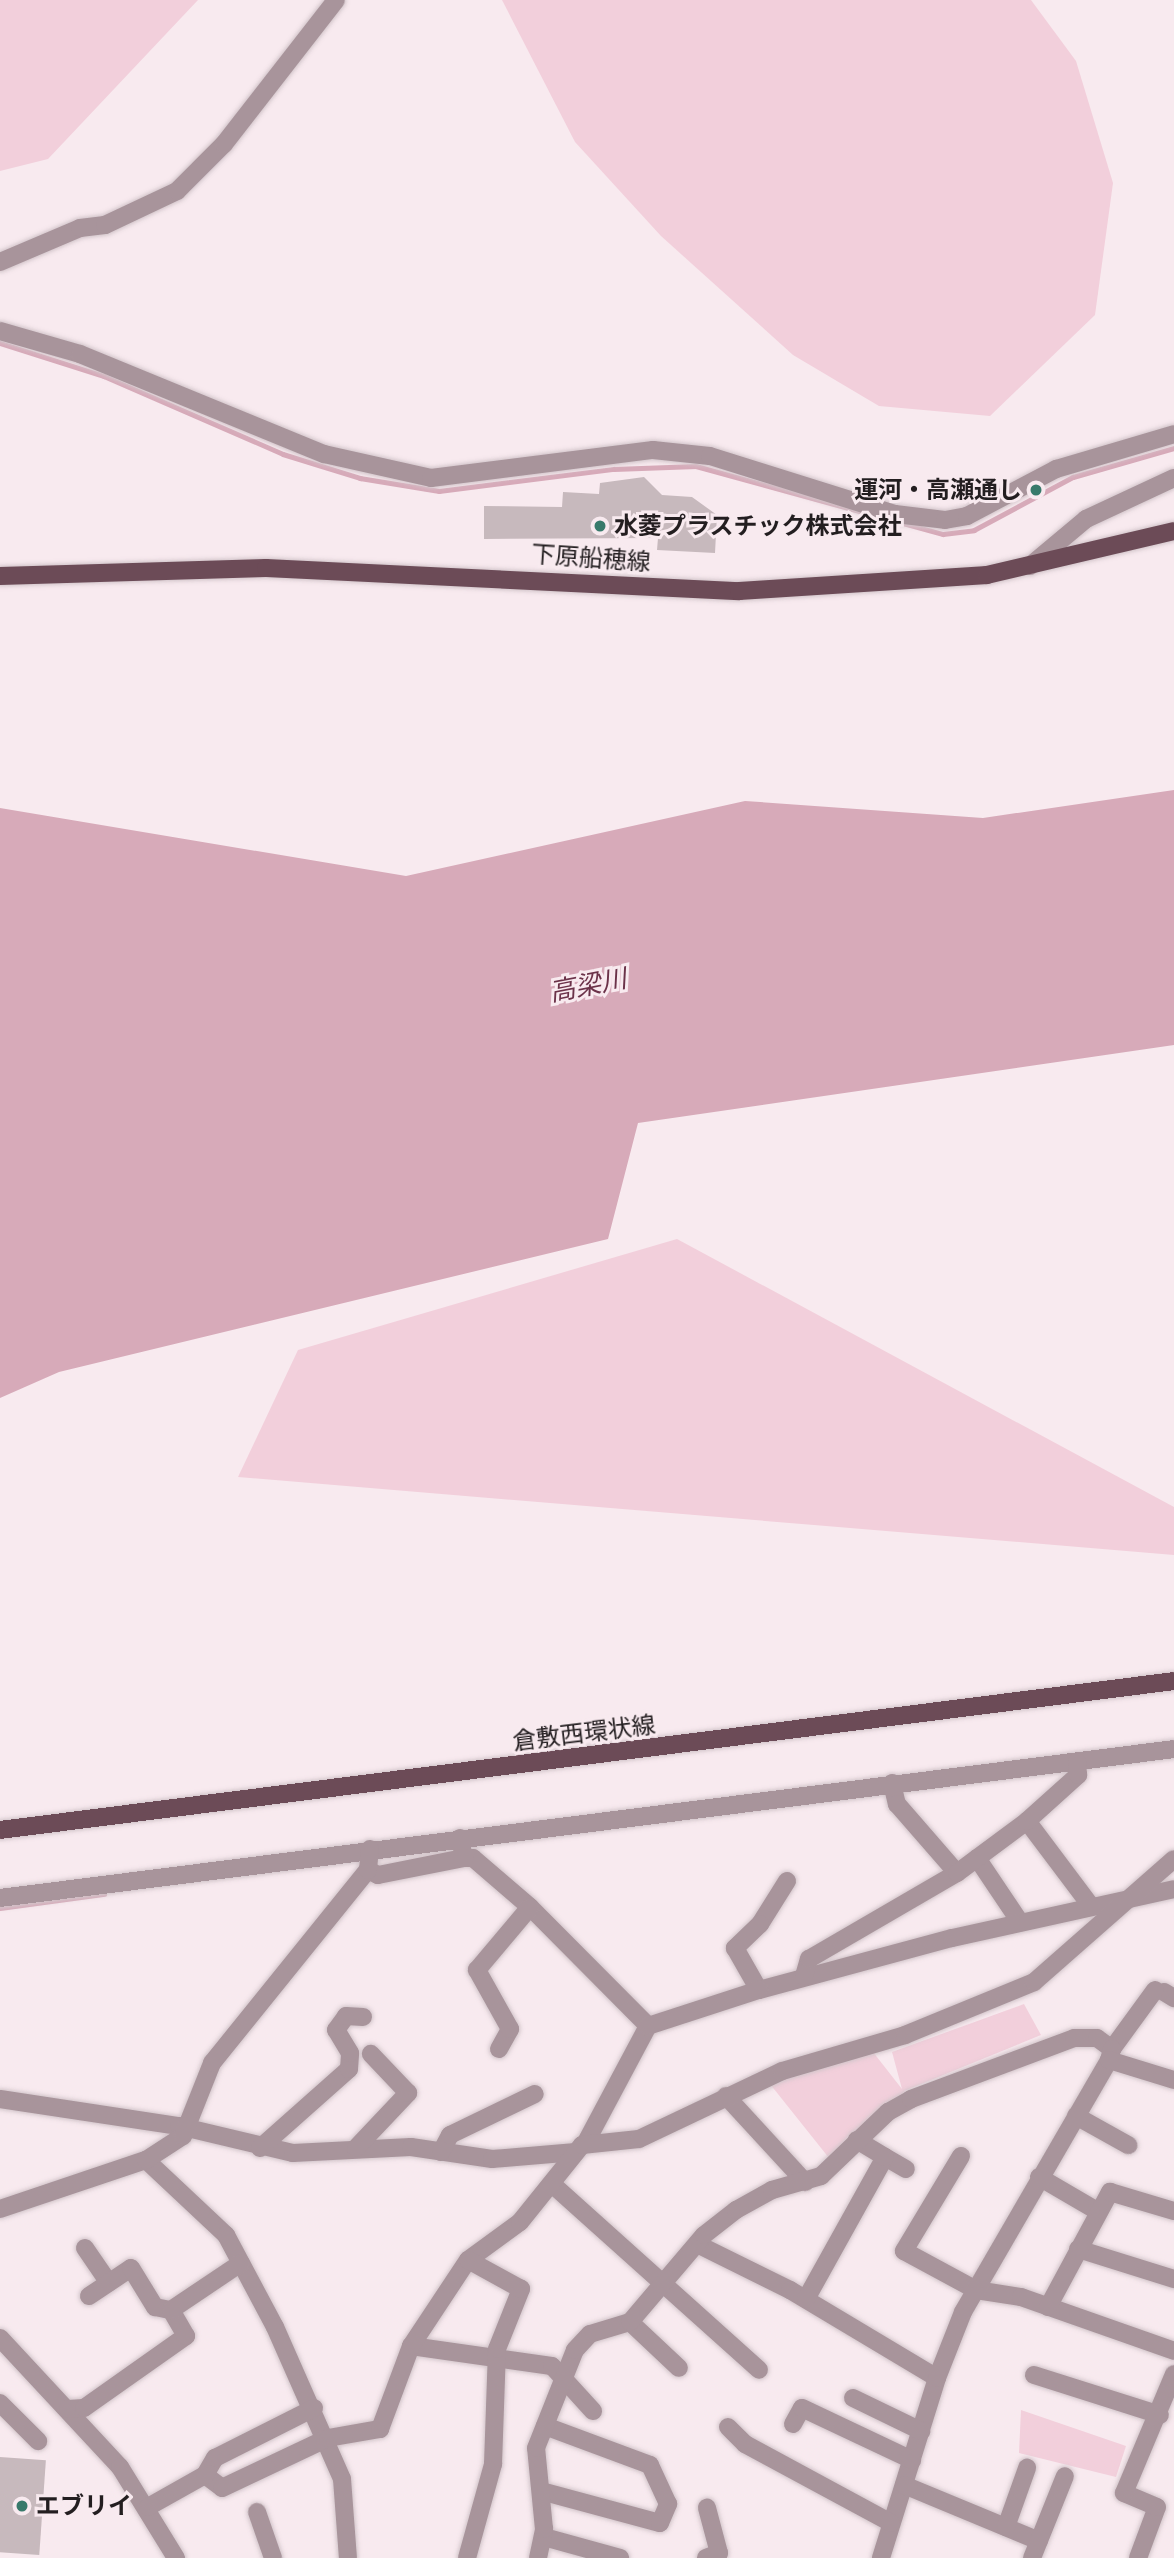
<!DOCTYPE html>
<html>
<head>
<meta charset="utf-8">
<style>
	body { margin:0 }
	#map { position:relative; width:1174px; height:2558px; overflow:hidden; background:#f8eaef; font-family:Raleway,"Noto Sans JP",sans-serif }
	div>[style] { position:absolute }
	.green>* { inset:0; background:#f2cfdb }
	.water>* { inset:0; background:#d7aab9 }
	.stream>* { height:4.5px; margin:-2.25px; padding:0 2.25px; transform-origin:2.25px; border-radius:2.25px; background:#d7aab9 }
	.building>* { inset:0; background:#c7b9bd; transform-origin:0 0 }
	.roads { filter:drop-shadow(0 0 2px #d2c5ca) drop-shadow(0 0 2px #d2c5ca) }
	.minor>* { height:18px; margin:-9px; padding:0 9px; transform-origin:9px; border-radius:9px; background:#a8949b }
	.major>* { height:18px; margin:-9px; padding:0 9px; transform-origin:9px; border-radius:9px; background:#6c4b57 }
	.dots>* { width:19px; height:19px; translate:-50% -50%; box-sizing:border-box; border:4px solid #f8eaef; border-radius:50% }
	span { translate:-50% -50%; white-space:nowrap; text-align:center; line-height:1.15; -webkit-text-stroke:6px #f8eaef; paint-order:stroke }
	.poi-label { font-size:24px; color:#231e20; font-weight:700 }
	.right { translate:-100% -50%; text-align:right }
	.left { translate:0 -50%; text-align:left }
	.street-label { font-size:24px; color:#231e20 }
	.water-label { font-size:26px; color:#6b3249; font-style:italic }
</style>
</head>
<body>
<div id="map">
	<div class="green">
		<i style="clip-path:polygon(0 0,198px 0,48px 159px,0 171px)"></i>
		<i style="clip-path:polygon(502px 0,1031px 0,1076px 61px,1113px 183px,1095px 315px,990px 416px,879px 406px,793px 355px,661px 236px,575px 142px)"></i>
		<i style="clip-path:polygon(677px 1239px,1174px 1507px,1174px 1555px,238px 1477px,298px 1350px)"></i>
		<i style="clip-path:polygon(1024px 2004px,1041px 2035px,904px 2091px,912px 2101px,833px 2163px,770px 2084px,873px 2052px,902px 2089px,892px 2052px)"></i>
		<i style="clip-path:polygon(1021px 2410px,1126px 2446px,1116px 2477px,1019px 2453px)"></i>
	</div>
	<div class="water">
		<i style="clip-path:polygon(1174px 790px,1174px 1045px,638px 1123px,608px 1239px,59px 1372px,0 1398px,0 808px,406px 876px,745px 801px,983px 818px)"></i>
	</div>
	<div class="stream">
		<i style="left:0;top:343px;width:109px;rotate:17.6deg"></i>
		<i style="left:104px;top:376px;width:195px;rotate:23.5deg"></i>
		<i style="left:283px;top:454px;width:81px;rotate:17.3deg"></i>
		<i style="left:360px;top:478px;width:80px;rotate:9.3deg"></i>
		<i style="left:439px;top:491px;width:176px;rotate:-7.2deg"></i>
		<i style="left:614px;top:469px;width:82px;rotate:-2.1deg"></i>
		<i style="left:696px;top:466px;width:256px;rotate:15.4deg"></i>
		<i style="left:943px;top:534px;width:31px;rotate:-7deg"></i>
		<i style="left:974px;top:530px;width:112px;rotate:-28.2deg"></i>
		<i style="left:1073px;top:477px;width:105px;rotate:-16deg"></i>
		<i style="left:0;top:1908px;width:105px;rotate:-7.7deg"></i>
	</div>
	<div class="building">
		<i style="clip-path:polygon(644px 477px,662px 495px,692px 497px,717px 515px,715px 553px,657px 550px,658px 538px,484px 539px,484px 506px,562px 507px,563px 492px,599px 494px,600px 483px)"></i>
		<i style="left:0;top:2457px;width:46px;height:95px;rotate:4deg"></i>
	</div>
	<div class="roads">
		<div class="minor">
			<i style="left:0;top:262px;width:87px;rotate:-23deg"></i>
			<i style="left:80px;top:228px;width:25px;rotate:-7deg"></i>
			<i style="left:105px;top:225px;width:80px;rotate:-25.3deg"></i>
			<i style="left:177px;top:191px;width:66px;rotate:-45deg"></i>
			<i style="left:224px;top:144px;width:182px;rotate:-52.1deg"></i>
			<i style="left:0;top:331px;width:83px;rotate:16deg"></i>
			<i style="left:80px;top:354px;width:264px;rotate:22.3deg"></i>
			<i style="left:324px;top:454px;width:110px;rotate:12.6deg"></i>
			<i style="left:431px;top:478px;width:224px;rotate:-7.2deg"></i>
			<i style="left:653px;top:450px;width:57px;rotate:6deg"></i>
			<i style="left:710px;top:456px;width:194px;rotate:17.4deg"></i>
			<i style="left:895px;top:514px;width:50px;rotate:6.8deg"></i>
			<i style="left:945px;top:520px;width:22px;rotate:-10deg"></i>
			<i style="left:967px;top:516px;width:101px;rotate:-27.8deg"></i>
			<i style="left:1056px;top:469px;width:123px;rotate:-16.5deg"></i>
			<i style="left:1030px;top:566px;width:73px;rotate:-40deg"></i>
			<i style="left:1086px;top:519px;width:97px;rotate:-25deg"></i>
			<i style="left:892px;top:1783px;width:22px;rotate:77deg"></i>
			<i style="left:897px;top:1804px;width:91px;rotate:49deg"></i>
			<i style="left:1027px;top:1821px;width:105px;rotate:53.1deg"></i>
			<i style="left:460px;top:1838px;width:20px;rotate:79deg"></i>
			<i style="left:464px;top:1858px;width:9px"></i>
			<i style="left:473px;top:1858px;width:75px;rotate:40.7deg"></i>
			<i style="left:530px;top:1907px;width:168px;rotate:45.2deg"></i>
			<i style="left:977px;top:1858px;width:77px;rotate:56.1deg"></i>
			<i style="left:368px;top:1870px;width:11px;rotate:27deg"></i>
			<i style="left:378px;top:1875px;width:88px;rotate:-11.2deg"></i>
			<i style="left:787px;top:1881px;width:51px;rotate:122.1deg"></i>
			<i style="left:760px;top:1924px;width:35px;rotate:136deg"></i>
			<i style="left:735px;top:1948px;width:48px;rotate:60.3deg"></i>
			<i style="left:759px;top:1990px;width:200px;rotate:-15.1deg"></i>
			<i style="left:952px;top:1938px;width:227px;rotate:-12.4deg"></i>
			<i style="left:0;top:1898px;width:1183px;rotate:-7.23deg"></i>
			<i style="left:804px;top:1976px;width:18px;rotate:-74deg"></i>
			<i style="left:809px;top:1959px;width:171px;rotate:-30.2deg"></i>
			<i style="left:957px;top:1873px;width:87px;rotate:-36.6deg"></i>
			<i style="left:1027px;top:1821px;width:69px;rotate:-42deg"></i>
			<i style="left:1078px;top:1775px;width:13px;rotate:-94deg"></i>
			<i style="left:1164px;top:1992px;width:12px;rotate:31deg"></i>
			<i style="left:499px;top:2049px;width:23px;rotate:-61deg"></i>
			<i style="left:510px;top:2029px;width:68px;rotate:-119.2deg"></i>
			<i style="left:477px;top:1970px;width:82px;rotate:-49.9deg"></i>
			<i style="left:1112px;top:2049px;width:73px;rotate:-53.9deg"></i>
			<i style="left:726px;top:2096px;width:117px;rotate:47.4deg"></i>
			<i style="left:0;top:2099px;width:181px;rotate:8.6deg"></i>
			<i style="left:179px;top:2126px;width:117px;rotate:13.3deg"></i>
			<i style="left:293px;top:2153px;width:118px;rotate:-2.9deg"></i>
			<i style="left:411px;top:2147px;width:82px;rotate:8.4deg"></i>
			<i style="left:492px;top:2159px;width:84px;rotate:-4.8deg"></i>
			<i style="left:1076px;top:2116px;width:60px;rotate:29.1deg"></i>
			<i style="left:585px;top:2144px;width:134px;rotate:-61.9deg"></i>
			<i style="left:648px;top:2026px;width:117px;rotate:-18deg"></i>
			<i style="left:260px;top:2148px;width:119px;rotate:-41.6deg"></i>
			<i style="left:349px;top:2069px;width:16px;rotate:-86deg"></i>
			<i style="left:350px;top:2053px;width:27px;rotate:-121deg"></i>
			<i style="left:336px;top:2030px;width:17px;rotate:-54deg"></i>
			<i style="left:346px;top:2016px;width:17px;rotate:3deg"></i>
			<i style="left:356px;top:2148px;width:76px;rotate:-46.6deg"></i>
			<i style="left:408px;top:2093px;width:54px;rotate:-133.5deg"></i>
			<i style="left:441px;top:2152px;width:19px;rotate:-62deg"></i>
			<i style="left:450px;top:2135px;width:94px;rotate:-25.8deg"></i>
			<i style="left:961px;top:2156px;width:111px;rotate:121deg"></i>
			<i style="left:904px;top:2251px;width:82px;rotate:28.4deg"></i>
			<i style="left:976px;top:2290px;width:46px;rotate:8.8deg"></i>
			<i style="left:1021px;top:2297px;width:162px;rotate:19.4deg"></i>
			<i style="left:885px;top:2157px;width:24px;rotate:30deg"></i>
			<i style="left:146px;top:2160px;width:110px;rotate:43.2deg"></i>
			<i style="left:226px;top:2235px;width:104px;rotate:62deg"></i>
			<i style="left:275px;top:2327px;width:166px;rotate:66.2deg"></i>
			<i style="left:342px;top:2479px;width:79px;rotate:85.7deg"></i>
			<i style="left:1039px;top:2177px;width:69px;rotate:30.3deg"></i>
			<i style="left:552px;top:2184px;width:278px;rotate:41.9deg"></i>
			<i style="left:0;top:2209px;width:154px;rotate:-18.6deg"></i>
			<i style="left:146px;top:2160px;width:44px;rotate:-33deg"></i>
			<i style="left:183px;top:2136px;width:79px;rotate:-68.3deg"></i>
			<i style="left:212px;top:2063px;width:248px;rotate:-51.1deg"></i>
			<i style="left:368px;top:1870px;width:21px;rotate:-85deg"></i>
			<i style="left:697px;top:2244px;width:104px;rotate:26.3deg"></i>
			<i style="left:790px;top:2290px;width:171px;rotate:30.9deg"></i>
			<i style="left:937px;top:2378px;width:189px;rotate:107.3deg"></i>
			<i style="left:85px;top:2248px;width:42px;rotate:55.6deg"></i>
			<i style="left:1078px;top:2249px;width:101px;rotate:17.4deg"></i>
			<i style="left:89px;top:2296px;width:50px;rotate:-33.7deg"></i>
			<i style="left:131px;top:2268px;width:46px;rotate:58.4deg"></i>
			<i style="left:155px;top:2307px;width:16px;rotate:11deg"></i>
			<i style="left:806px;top:2299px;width:162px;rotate:-60.9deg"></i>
			<i style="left:885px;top:2157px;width:33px;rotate:-149deg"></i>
			<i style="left:1048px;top:2307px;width:131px;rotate:-61.7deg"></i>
			<i style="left:1110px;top:2192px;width:67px;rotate:16.5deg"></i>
			<i style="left:630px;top:2322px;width:67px;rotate:43.2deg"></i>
			<i style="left:0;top:2338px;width:176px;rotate:47.1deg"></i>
			<i style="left:120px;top:2467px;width:107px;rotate:58.4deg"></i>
			<i style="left:411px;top:2346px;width:142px;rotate:8.1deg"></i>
			<i style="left:552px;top:2366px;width:61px;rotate:47.7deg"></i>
			<i style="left:1034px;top:2375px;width:132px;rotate:17.6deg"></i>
			<i style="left:937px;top:2378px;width:71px;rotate:-68.5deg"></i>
			<i style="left:963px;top:2312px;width:291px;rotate:-59.9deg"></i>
			<i style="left:853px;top:2398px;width:76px;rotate:25.9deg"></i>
			<i style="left:0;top:2403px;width:54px;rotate:45deg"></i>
			<i style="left:68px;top:2409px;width:16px;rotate:-4deg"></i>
			<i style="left:84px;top:2408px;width:125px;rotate:-35.2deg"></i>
			<i style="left:186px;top:2336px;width:30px;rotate:-120deg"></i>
			<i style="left:171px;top:2310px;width:84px;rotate:-33.9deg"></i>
			<i style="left:793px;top:2424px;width:18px;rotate:-61deg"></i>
			<i style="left:802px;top:2408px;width:122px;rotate:25.3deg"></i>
			<i style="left:728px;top:2427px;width:24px;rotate:45deg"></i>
			<i style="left:745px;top:2444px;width:166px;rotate:28.4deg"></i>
			<i style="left:205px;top:2475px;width:21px;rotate:37deg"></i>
			<i style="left:222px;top:2488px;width:117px;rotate:-25.3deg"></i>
			<i style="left:328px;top:2438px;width:53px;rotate:-9.8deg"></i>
			<i style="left:380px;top:2429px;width:89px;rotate:-69.5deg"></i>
			<i style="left:411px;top:2346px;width:103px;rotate:-56.5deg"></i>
			<i style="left:468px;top:2260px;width:64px;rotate:-36.2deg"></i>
			<i style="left:520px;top:2222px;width:99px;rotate:-51.2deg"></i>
			<i style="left:582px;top:2145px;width:57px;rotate:-6deg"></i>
			<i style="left:639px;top:2139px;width:158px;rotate:-25.4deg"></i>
			<i style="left:782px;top:2071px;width:128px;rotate:-16.3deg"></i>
			<i style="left:905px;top:2035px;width:139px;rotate:-22.3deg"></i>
			<i style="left:1034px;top:1982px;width:186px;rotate:-41.3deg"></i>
			<i style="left:904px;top:2485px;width:146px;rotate:22.5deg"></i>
			<i style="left:541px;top:2491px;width:123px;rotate:15.1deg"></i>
			<i style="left:660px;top:2523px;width:21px;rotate:-67deg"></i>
			<i style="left:668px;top:2504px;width:43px;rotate:-114.8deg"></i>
			<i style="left:650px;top:2465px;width:112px;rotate:-159.6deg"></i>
			<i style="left:148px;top:2507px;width:65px;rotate:-29.3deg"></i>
			<i style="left:205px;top:2475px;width:20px;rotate:-60deg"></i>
			<i style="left:215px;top:2458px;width:111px;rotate:-26.8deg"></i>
			<i style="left:257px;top:2512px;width:49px;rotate:70.8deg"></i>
			<i style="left:1006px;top:2527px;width:63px;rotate:-70.4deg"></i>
			<i style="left:544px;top:2537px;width:79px;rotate:15.4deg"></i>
			<i style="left:467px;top:2558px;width:98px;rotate:-74.5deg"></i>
			<i style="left:493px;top:2464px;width:115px;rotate:-88deg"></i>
			<i style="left:497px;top:2349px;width:65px;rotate:-68.2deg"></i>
			<i style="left:521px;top:2289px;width:60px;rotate:-151.3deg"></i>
			<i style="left:538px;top:2558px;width:30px;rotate:-78deg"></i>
			<i style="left:544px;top:2529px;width:81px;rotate:-95.6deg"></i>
			<i style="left:536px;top:2448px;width:105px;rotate:-68.3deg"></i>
			<i style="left:575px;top:2350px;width:22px;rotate:-47deg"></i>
			<i style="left:590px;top:2334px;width:42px;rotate:-16.7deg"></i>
			<i style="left:630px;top:2322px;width:114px;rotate:-49.6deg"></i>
			<i style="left:704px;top:2235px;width:41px;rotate:-38deg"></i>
			<i style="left:736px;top:2210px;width:41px;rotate:-29.1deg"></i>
			<i style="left:772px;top:2190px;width:51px;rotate:-15.9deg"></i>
			<i style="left:821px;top:2176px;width:93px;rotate:-43.7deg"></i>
			<i style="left:888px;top:2112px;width:26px;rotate:-29deg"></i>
			<i style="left:911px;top:2099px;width:174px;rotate:-20.5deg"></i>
			<i style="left:1074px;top:2038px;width:23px"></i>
			<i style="left:1097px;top:2038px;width:19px;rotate:36deg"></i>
			<i style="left:1112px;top:2049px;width:11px;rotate:105deg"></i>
			<i style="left:1109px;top:2060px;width:68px;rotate:17.1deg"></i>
			<i style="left:706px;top:2558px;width:14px;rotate:-21deg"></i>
			<i style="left:719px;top:2553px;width:47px;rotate:-104.9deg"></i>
			<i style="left:1032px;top:2558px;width:88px;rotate:-68.1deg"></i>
			<i style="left:1138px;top:2558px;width:54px;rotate:-69.6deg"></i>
			<i style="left:1157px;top:2507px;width:36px;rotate:-157deg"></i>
			<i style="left:1124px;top:2493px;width:129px;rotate:-67.2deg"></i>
		</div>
		<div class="major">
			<i style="left:0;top:576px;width:266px;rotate:-1.7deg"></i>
			<i style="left:266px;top:568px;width:474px;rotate:2.8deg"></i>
			<i style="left:739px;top:591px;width:249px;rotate:-3.7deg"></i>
			<i style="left:987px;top:575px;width:192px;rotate:-13.2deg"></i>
			<i style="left:0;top:1830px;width:1183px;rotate:-7.23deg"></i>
		</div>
	</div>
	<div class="dots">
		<i style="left:1036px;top:490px;background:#387a6b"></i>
		<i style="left:600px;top:526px;background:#387a6b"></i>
		<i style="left:22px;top:2506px;background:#387a6b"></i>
	</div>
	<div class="poi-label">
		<span class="right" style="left:1022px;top:490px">運河・高瀬通し</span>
		<span class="left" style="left:614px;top:526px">水菱プラスチック株式会社</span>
		<span class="left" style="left:36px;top:2506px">エブリイ</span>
	</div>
	<div class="street-label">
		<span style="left:591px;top:558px;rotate:4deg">下原船穂線</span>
		<span style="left:584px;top:1733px;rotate:-7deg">倉敷西環状線</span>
	</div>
	<div class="water-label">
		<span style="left:588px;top:986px;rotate:-11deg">高梁川</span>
	</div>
</div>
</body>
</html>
